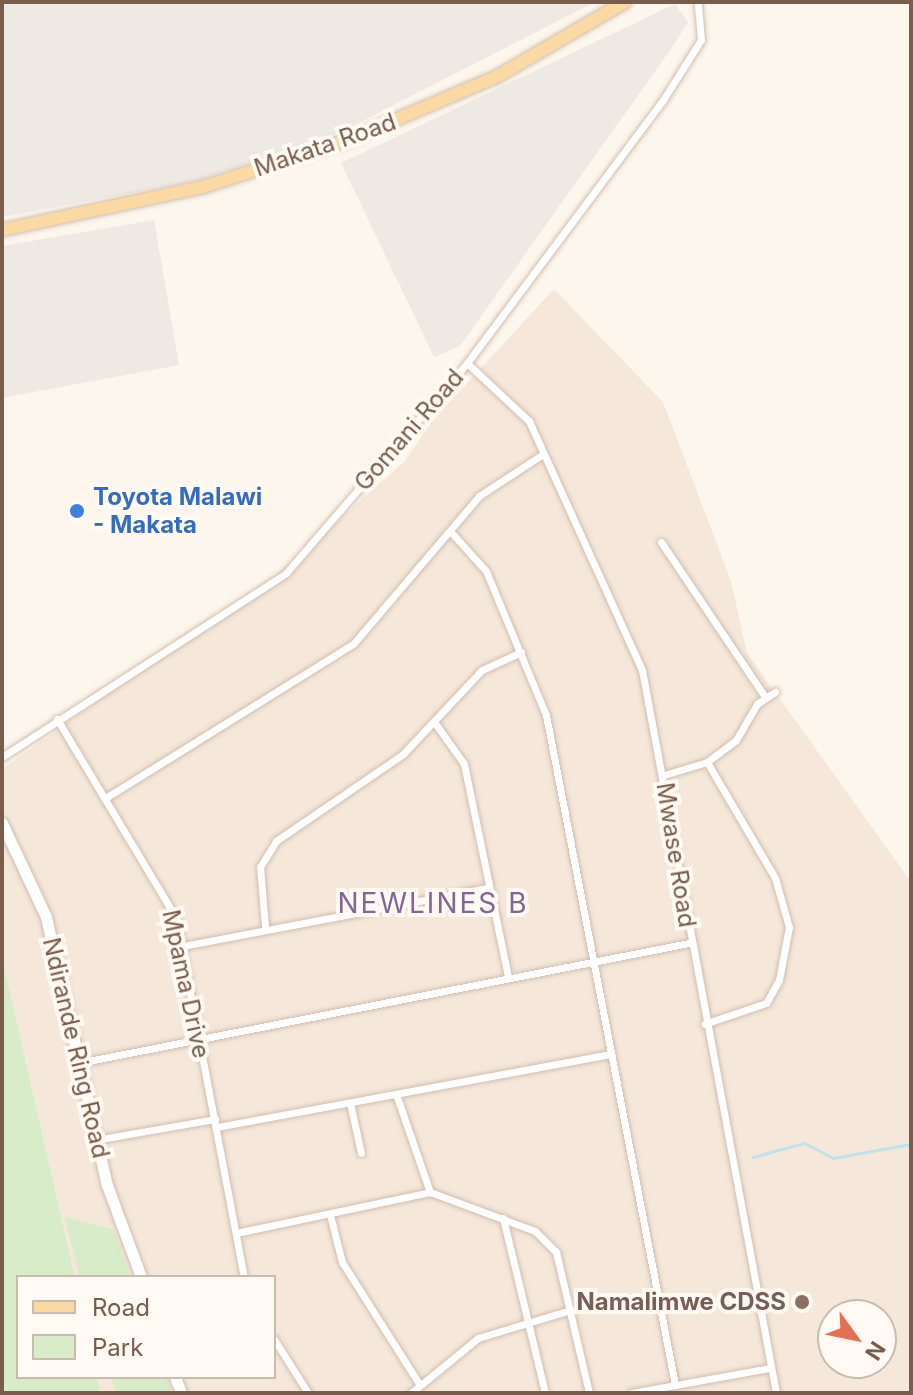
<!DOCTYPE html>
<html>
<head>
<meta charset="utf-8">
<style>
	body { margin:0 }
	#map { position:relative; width:913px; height:1395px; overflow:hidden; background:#fdf6ec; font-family:Inter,sans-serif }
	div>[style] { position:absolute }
	.residential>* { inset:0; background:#f5e8da }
	.industrial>* { inset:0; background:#efe9e4 }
	.green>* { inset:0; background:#d8ecc9 }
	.stream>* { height:3px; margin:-1.5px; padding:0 1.5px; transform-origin:1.5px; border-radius:1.5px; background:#bfe3e8 }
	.roads { filter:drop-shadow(0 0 2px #d1beb0) drop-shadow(0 0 2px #d1beb0) }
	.street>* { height:7px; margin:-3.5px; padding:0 3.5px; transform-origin:3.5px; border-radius:3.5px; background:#fff }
	.secondary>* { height:11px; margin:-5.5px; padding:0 5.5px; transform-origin:5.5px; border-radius:5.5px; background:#fff }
	.primary>* { height:12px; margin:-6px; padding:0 6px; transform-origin:6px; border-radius:6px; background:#fbd9a5 }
	.dots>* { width:22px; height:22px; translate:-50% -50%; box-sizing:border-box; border:4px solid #fffaf3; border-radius:50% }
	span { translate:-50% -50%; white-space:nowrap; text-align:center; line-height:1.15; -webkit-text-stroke:8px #fffaf3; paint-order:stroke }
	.street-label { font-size:24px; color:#7a5c4d }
	.shop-label { font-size:24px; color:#366cbe; font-weight:700 }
	.left { translate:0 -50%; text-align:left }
	.education-label { font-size:24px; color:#785e54; font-weight:700 }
	.right { translate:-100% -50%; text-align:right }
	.quarter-label { font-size:28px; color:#846695; letter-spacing:2px }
	.frame { position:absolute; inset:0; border:4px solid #7a5c4d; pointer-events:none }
	.legend { position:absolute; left:16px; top:1275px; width:260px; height:104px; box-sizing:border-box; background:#fffaf3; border:2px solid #cabbb1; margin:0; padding:10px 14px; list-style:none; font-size:24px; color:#7a5c4d }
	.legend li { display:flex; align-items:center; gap:16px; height:40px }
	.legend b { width:40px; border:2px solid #cabbb1 }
	.north { position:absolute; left:817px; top:1299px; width:80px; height:80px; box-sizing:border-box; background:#fffaf3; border:2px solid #cabbb1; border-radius:50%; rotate:123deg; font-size:22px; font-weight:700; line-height:32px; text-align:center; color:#7a5c4d }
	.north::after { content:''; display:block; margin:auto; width:28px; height:36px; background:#e76f51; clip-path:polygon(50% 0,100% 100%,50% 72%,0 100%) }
</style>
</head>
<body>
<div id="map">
	<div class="residential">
		<i style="clip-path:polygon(evenodd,554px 289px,663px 402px,731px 581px,747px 653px,911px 882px,911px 1393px,101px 1393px,97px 1377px,274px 1377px,274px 1277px,75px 1277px,2px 957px,2px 769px,277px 574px,404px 462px,433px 420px,554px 289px,833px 1315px,881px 1315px,881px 1363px,833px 1363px,833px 1315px)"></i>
	</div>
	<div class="industrial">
		<i style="clip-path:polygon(2px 2px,595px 2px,343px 131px,197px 181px,2px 217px)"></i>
		<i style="clip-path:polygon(675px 4px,688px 22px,673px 46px,460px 346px,434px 357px,341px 163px)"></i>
		<i style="clip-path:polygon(154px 220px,179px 365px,2px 398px,2px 246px)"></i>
	</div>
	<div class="green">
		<i style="clip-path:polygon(2px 957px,75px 1277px,18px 1277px,18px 1377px,97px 1377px,101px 1393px,2px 1393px)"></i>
		<i style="clip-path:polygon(64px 1216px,114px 1230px,130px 1277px,80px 1277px)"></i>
		<i style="clip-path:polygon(111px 1377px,166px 1377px,172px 1393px,116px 1393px)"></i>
	</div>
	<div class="stream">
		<i style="left:753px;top:1157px;width:53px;rotate:-15.4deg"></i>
		<i style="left:804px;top:1143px;width:33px;rotate:27deg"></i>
		<i style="left:833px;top:1158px;width:79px;rotate:-10.2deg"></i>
	</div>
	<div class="roads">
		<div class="street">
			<i style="left:467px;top:363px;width:85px;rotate:43.1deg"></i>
			<i style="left:529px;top:421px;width:273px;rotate:65.6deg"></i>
			<i style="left:642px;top:670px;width:735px;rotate:79.5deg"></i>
			<i style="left:450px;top:531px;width:54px;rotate:48deg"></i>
			<i style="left:486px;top:571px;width:156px;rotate:67.4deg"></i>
			<i style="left:546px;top:715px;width:682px;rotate:79.1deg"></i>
			<i style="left:661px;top:542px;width:184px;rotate:56.1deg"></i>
			<i style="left:57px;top:719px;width:232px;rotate:59.1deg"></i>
			<i style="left:176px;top:918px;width:365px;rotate:79.3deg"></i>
			<i style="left:435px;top:723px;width:50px;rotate:54.7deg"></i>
			<i style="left:464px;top:764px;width:217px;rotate:78.3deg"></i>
			<i style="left:2px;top:757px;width:338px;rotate:-32.9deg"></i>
			<i style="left:286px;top:573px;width:277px;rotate:-49.2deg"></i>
			<i style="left:467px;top:363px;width:328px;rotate:-53.3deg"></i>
			<i style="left:663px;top:100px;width:71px;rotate:-57.7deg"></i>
			<i style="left:701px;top:40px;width:38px;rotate:-95deg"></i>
			<i style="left:707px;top:762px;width:36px;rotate:-37deg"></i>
			<i style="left:736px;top:740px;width:42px;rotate:-59.7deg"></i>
			<i style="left:757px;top:704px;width:22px;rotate:-34deg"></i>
			<i style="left:664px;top:775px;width:45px;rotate:-16.8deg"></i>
			<i style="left:707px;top:762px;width:134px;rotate:59.6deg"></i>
			<i style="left:775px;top:878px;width:51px;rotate:74.1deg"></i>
			<i style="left:789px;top:927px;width:54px;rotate:100.7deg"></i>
			<i style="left:779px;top:980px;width:26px;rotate:119deg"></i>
			<i style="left:766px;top:1003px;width:65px;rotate:161.3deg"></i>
			<i style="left:107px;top:797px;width:291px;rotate:-31.9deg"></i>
			<i style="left:354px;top:643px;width:193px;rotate:-49.6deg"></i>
			<i style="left:479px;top:496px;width:77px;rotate:-33.3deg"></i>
			<i style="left:265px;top:926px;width:59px;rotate:-94.8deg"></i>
			<i style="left:260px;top:867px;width:31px;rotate:-58deg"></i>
			<i style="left:276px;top:841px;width:154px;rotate:-34.4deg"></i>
			<i style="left:403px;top:754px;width:115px;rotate:-46.8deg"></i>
			<i style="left:482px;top:670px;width:43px;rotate:-24.8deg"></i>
			<i style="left:183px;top:946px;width:310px;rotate:-10.8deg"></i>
			<i style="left:78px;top:1063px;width:623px;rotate:-11.11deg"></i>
			<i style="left:396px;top:1094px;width:104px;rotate:70.9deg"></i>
			<i style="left:350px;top:1103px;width:51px;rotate:77.6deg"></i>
			<i style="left:217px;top:1127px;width:401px;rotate:-10.5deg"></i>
			<i style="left:95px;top:1140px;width:122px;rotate:-9.9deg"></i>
			<i style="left:330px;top:1215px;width:49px;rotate:75.7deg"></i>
			<i style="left:342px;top:1262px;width:144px;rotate:57.7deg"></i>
			<i style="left:503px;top:1218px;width:180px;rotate:76.5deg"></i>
			<i style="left:236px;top:1233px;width:198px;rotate:-11.9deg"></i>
			<i style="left:430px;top:1192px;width:112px;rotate:20.4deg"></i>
			<i style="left:535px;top:1231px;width:30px;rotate:45deg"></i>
			<i style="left:556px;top:1252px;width:145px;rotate:76.8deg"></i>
			<i style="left:274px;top:1339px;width:64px;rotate:57.8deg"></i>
			<i style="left:411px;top:1393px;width:87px;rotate:-39.4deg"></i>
			<i style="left:478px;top:1338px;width:97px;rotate:-16.8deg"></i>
			<i style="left:631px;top:1393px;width:141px;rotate:-10.2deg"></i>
		</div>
		<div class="secondary">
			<i style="left:2px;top:823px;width:104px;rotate:64.9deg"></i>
			<i style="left:46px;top:917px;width:275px;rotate:77.2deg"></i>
			<i style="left:107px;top:1185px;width:98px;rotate:69.7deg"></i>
			<i style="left:175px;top:1377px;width:17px;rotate:69deg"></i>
		</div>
		<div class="primary">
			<i style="left:2px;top:230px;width:206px;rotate:-12.1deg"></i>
			<i style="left:203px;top:187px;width:152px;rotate:-18deg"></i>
			<i style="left:348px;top:140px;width:163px;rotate:-23.1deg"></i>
			<i style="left:498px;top:76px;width:147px;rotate:-30.2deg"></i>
		</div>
	</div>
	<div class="dots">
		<i style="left:77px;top:511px;background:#3f7fe0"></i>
		<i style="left:802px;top:1302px;background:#8d6e63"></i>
	</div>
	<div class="street-label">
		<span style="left:325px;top:145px;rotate:-19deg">Makata Road</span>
		<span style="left:409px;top:430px;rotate:-49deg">Gomani Road</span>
		<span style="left:676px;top:855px;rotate:81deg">Mwase Road</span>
		<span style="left:186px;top:984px;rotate:78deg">Mpama Drive</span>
		<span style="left:76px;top:1048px;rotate:77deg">Ndirande Ring Road</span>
	</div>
	<div class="shop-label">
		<span class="left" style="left:93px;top:511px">Toyota Malawi<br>- Makata</span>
	</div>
	<div class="education-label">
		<span class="right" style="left:786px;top:1302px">Namalimwe CDSS</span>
	</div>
	<div class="quarter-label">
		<span style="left:433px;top:903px">NEWLINES B</span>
	</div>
	<div class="frame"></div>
	<ul class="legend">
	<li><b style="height:10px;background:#fbd9a5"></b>Road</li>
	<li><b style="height:22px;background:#d8ecc9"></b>Park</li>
	</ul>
	<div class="north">N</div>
</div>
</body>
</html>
